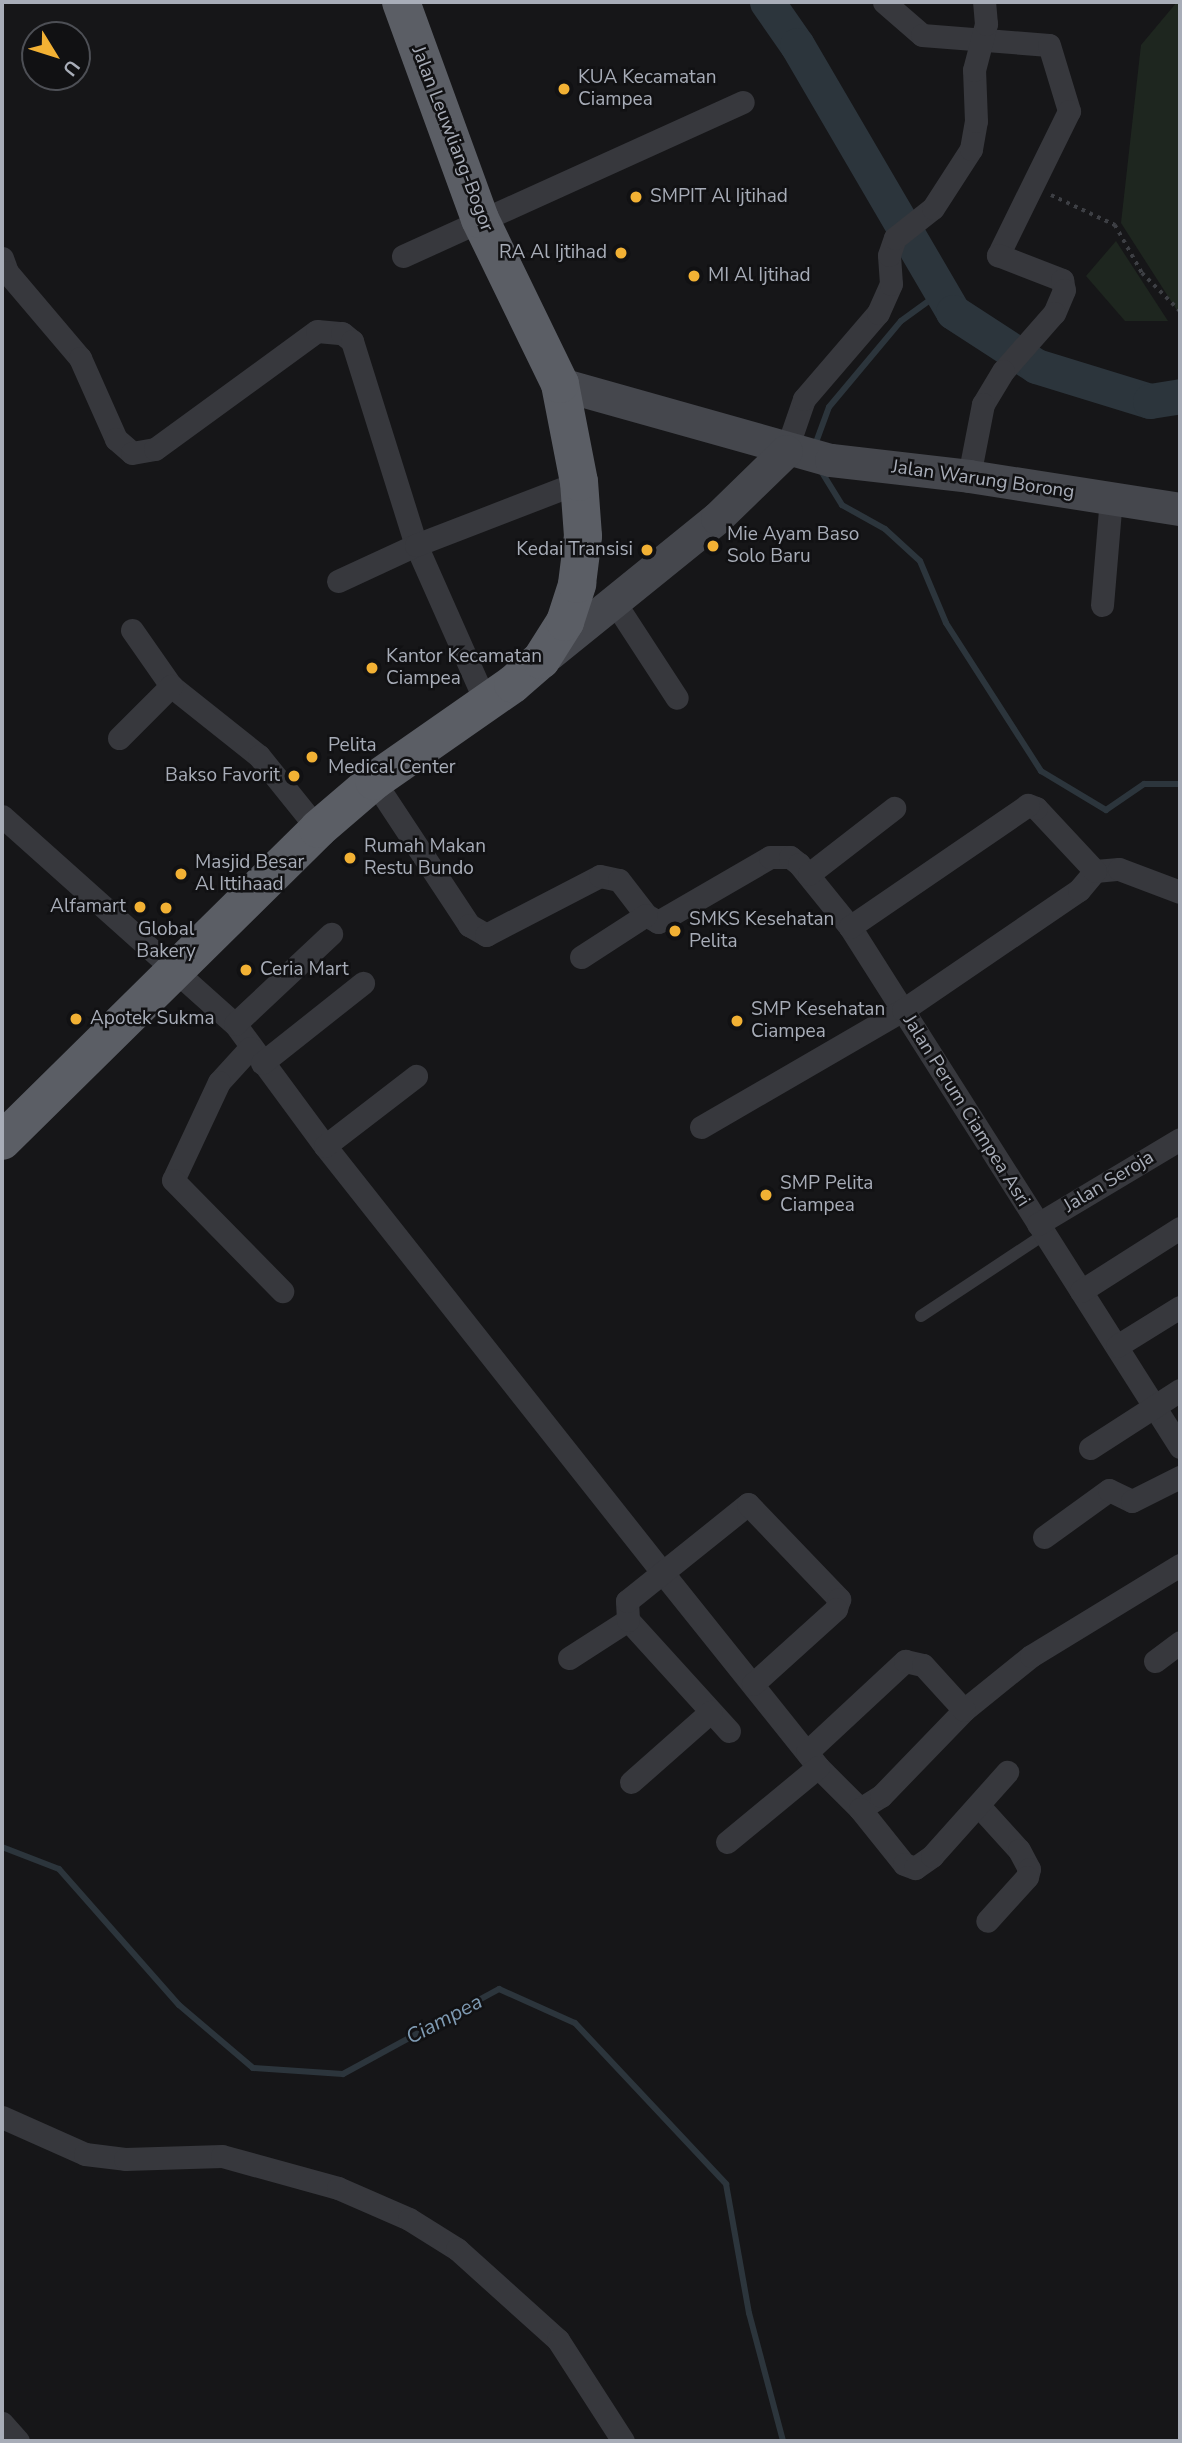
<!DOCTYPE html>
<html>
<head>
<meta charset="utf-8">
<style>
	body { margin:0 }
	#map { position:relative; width:1182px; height:2443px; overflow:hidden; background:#161618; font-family:"Nunito Sans",sans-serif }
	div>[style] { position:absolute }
	.green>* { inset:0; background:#1e261f }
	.stream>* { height:6px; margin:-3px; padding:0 3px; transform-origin:3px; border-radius:3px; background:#2c353c }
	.river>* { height:35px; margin:-17.5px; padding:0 17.5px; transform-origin:17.5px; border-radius:17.5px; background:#2c353c }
	.path>* { height:3.5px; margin-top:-1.75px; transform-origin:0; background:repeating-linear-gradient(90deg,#3d3f44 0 3.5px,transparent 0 8.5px) }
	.service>* { height:12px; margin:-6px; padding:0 6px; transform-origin:6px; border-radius:6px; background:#37383d }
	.minor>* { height:23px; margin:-11.5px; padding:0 11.5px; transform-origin:11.5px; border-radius:11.5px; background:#37383d }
	.secondary>* { height:33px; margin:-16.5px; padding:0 16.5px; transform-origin:16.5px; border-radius:16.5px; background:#45474d }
	.trunk>* { height:38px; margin:-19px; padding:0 19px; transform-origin:19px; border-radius:19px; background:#5b5e65 }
	.dots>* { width:19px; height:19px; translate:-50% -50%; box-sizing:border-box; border:4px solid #111113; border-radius:50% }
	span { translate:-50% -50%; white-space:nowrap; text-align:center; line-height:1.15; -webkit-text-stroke:5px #111113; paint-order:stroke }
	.poi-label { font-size:19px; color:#a8adb8 }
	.left { translate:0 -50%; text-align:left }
	.right { translate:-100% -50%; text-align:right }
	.street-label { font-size:19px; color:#a8adb8 }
	.water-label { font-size:21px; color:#7f9bb3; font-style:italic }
	.frame { position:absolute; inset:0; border:4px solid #a8adb8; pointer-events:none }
	.north { position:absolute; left:21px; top:21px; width:70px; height:70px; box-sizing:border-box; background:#111113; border:2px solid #4d4f55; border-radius:50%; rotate:128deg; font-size:19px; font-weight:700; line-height:28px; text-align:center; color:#a8adb8 }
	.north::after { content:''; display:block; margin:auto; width:24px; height:32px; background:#f2b134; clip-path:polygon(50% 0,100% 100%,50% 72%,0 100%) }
</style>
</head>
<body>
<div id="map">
	<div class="green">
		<i style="clip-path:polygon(1177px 2px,1180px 2px,1180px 315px,1121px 223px,1141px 45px)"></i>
		<i style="clip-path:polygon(1116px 241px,1168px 321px,1125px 321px,1086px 276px)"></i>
	</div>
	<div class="stream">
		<i style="left:815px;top:445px;width:40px;rotate:-69.8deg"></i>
		<i style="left:829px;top:407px;width:112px;rotate:-50.1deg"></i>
		<i style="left:901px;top:321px;width:49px;rotate:-35.9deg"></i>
		<i style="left:818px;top:466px;width:46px;rotate:58.4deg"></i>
		<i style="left:842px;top:505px;width:49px;rotate:29.2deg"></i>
		<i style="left:885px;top:529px;width:47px;rotate:42.4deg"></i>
		<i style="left:920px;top:561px;width:67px;rotate:67.2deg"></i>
		<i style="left:946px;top:623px;width:176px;rotate:57.3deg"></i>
		<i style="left:1041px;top:771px;width:76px;rotate:31deg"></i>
		<i style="left:1106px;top:810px;width:46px;rotate:-34.4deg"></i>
		<i style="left:1144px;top:784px;width:36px"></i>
		<i style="left:2px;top:1847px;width:61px;rotate:21.1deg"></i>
		<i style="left:59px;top:1869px;width:181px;rotate:48.6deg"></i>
		<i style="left:179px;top:2005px;width:97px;rotate:40.4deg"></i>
		<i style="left:253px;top:2068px;width:90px;rotate:3.8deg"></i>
		<i style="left:343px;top:2074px;width:178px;rotate:-28.6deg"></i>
		<i style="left:499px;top:1989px;width:83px;rotate:24.1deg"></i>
		<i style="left:575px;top:2023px;width:221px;rotate:46.8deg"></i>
		<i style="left:726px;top:2184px;width:131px;rotate:79.9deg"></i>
		<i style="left:749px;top:2313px;width:132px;rotate:75.1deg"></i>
	</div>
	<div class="river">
		<i style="left:767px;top:2px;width:52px;rotate:55.1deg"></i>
		<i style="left:797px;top:45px;width:309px;rotate:59.7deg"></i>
		<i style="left:953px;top:312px;width:99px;rotate:33deg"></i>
		<i style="left:1036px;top:366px;width:119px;rotate:17.1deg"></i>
		<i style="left:1150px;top:401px;width:30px;rotate:-9deg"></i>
	</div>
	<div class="path">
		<i style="left:1051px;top:195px;width:71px;rotate:25.1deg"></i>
		<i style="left:1115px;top:225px;width:55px;rotate:60.6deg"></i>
		<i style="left:1142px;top:273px;width:54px;rotate:45deg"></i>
	</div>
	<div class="service">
		<i style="left:921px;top:1316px;width:149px;rotate:-33.5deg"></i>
	</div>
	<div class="minor">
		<i style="left:884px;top:2px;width:50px;rotate:41deg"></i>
		<i style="left:922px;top:35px;width:127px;rotate:4.5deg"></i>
		<i style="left:1049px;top:45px;width:69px;rotate:73.1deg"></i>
		<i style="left:1069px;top:111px;width:161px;rotate:116.2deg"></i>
		<i style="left:998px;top:255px;width:69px;rotate:21.3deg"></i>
		<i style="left:1062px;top:280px;width:10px;rotate:79deg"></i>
		<i style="left:1064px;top:290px;width:25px;rotate:113deg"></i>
		<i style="left:1054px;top:313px;width:77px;rotate:131.3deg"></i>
		<i style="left:1003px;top:371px;width:39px;rotate:121deg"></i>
		<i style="left:983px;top:404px;width:73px;rotate:101deg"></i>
		<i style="left:403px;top:256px;width:373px;rotate:-24.4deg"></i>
		<i style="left:2px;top:258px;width:15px;rotate:70deg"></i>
		<i style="left:7px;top:272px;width:113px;rotate:49.7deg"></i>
		<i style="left:80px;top:358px;width:89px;rotate:66deg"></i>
		<i style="left:116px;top:439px;width:21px;rotate:41deg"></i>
		<i style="left:132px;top:453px;width:23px;rotate:-10deg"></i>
		<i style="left:155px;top:449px;width:200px;rotate:-36.1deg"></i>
		<i style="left:317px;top:331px;width:25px;rotate:5deg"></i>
		<i style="left:342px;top:333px;width:13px;rotate:39deg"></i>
		<i style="left:352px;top:341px;width:214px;rotate:72.6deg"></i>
		<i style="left:416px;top:545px;width:173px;rotate:66.1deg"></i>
		<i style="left:786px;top:451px;width:55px;rotate:-70.9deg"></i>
		<i style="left:804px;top:399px;width:113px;rotate:-49.3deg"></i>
		<i style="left:878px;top:313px;width:32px;rotate:-66deg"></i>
		<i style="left:891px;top:284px;width:29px;rotate:-94deg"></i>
		<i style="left:889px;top:255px;width:18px;rotate:-71deg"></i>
		<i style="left:895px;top:238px;width:48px;rotate:-38.3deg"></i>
		<i style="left:933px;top:208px;width:70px;rotate:-57.2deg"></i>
		<i style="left:971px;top:149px;width:28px;rotate:-80deg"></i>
		<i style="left:976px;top:121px;width:51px;rotate:-92.2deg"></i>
		<i style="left:974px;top:70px;width:48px;rotate:-75.4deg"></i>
		<i style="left:986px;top:24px;width:22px;rotate:-95deg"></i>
		<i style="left:338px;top:581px;width:86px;rotate:-24.8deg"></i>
		<i style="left:416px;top:545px;width:175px;rotate:-21.1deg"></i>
		<i style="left:615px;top:603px;width:113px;rotate:56.9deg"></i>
		<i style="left:1102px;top:605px;width:107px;rotate:-85.2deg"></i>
		<i style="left:132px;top:630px;width:68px;rotate:55.1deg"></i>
		<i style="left:171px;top:686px;width:112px;rotate:38.5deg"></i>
		<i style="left:259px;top:756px;width:94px;rotate:51.1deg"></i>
		<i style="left:119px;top:738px;width:74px;rotate:-45deg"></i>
		<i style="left:374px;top:781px;width:173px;rotate:56.6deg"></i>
		<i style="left:469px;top:925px;width:20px;rotate:30deg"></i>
		<i style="left:486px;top:935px;width:128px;rotate:-27.4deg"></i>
		<i style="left:600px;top:876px;width:19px;rotate:12deg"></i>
		<i style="left:619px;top:880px;width:44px;rotate:52.4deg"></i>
		<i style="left:646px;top:915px;width:14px;rotate:30deg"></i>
		<i style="left:658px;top:922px;width:129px;rotate:-30.1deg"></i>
		<i style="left:770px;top:857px;width:20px"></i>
		<i style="left:790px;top:857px;width:11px;rotate:38deg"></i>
		<i style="left:799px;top:864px;width:81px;rotate:51deg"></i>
		<i style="left:850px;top:927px;width:616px;rotate:57.6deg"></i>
		<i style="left:2px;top:816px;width:312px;rotate:41.8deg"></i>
		<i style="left:235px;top:1024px;width:152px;rotate:53.6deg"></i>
		<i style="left:325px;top:1146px;width:543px;rotate:51.65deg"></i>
		<i style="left:662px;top:1572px;width:250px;rotate:51.3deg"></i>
		<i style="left:818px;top:1767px;width:59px;rotate:45deg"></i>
		<i style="left:860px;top:1809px;width:25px;rotate:-32deg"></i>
		<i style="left:881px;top:1796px;width:120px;rotate:-46deg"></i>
		<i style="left:964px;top:1710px;width:86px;rotate:-38.9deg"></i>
		<i style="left:1031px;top:1656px;width:175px;rotate:-31.4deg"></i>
		<i style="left:1095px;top:871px;width:24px;rotate:-5deg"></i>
		<i style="left:1119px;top:869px;width:65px;rotate:20.7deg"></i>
		<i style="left:809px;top:874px;width:108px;rotate:-37.8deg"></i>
		<i style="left:581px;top:957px;width:77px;rotate:-32.9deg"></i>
		<i style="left:235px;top:1024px;width:132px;rotate:-43.2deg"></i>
		<i style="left:250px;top:1048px;width:46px;rotate:132.4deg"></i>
		<i style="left:219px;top:1082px;width:108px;rotate:115.1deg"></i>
		<i style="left:173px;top:1180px;width:156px;rotate:45.5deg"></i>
		<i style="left:262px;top:1063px;width:129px;rotate:-38.4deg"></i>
		<i style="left:701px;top:1127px;width:233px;rotate:-30.1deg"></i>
		<i style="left:903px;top:1010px;width:213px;rotate:-34.3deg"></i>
		<i style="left:1079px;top:890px;width:25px;rotate:-50deg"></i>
		<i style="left:1095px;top:871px;width:86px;rotate:-133.1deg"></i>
		<i style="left:1036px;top:808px;width:9px;rotate:-159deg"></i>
		<i style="left:1028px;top:805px;width:216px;rotate:145.6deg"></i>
		<i style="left:325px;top:1146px;width:115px;rotate:-37.6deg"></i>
		<i style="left:1038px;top:1224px;width:165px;rotate:-30.9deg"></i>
		<i style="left:1081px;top:1291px;width:117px;rotate:-32.5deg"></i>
		<i style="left:1117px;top:1346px;width:74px;rotate:-31.8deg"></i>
		<i style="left:1090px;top:1448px;width:107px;rotate:-32.8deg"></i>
		<i style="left:1044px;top:1537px;width:80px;rotate:-35.9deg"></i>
		<i style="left:1109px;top:1490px;width:25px;rotate:26deg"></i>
		<i style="left:1132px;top:1501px;width:54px;rotate:-26.6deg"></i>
		<i style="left:628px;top:1620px;width:150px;rotate:47.7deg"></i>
		<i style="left:569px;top:1658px;width:70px;rotate:-32.8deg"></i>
		<i style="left:628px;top:1620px;width:19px;rotate:-93deg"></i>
		<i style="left:627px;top:1601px;width:155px;rotate:-38.7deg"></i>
		<i style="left:748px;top:1504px;width:132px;rotate:46.2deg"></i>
		<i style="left:839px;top:1599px;width:10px;rotate:107deg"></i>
		<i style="left:836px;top:1609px;width:112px;rotate:137.9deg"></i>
		<i style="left:1155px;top:1661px;width:31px;rotate:-37deg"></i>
		<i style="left:807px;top:1752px;width:134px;rotate:-42.9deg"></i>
		<i style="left:905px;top:1661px;width:18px;rotate:13deg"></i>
		<i style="left:923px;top:1665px;width:61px;rotate:47.7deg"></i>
		<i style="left:631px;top:1782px;width:106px;rotate:-41.5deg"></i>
		<i style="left:979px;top:1806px;width:59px;rotate:47.7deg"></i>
		<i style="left:1019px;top:1850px;width:21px;rotate:62deg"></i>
		<i style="left:1029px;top:1869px;width:8px;rotate:104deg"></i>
		<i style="left:1027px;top:1877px;width:59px;rotate:132.3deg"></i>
		<i style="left:860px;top:1809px;width:70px;rotate:51.3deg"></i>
		<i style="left:904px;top:1864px;width:12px;rotate:20deg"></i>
		<i style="left:915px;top:1868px;width:21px;rotate:-35deg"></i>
		<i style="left:932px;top:1856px;width:113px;rotate:-48.2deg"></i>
		<i style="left:727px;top:1842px;width:118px;rotate:-39.5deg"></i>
		<i style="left:2px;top:2117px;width:91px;rotate:24deg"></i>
		<i style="left:85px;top:2154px;width:40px;rotate:7.1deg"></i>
		<i style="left:125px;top:2159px;width:97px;rotate:-1.8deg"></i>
		<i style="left:222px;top:2156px;width:120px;rotate:15.4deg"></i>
		<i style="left:338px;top:2188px;width:77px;rotate:23.6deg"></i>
		<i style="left:409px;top:2219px;width:57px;rotate:32deg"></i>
		<i style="left:457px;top:2249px;width:136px;rotate:42deg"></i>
		<i style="left:558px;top:2340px;width:120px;rotate:57.2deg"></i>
		<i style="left:2px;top:2423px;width:24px;rotate:48deg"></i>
	</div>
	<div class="secondary">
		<i style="left:560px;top:384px;width:281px;rotate:15.7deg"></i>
		<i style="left:831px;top:460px;width:139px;rotate:6.6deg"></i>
		<i style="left:969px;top:476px;width:214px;rotate:8.9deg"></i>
		<i style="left:549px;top:654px;width:216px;rotate:-39deg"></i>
		<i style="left:717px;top:518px;width:96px;rotate:-44.2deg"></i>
	</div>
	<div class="trunk">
		<i style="left:2px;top:1141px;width:444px;rotate:-44.6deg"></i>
		<i style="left:318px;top:829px;width:74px;rotate:-40.6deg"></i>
		<i style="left:374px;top:781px;width:169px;rotate:-34.9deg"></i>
		<i style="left:513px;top:684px;width:37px;rotate:-41deg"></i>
		<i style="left:541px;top:660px;width:45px;rotate:-57.7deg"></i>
		<i style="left:565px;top:622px;width:40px;rotate:-72deg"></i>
		<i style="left:577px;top:584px;width:48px;rotate:-82.9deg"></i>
		<i style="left:583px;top:536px;width:54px;rotate:-94.2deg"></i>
		<i style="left:579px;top:482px;width:100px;rotate:-101deg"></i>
		<i style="left:560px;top:384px;width:183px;rotate:-115.9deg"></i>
		<i style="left:480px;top:219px;width:231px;rotate:-110deg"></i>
	</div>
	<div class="dots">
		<i style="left:564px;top:89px;background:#f2b134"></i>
		<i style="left:636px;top:197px;background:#f2b134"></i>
		<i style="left:621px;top:253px;background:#f2b134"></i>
		<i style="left:694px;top:276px;background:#f2b134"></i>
		<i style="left:713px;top:546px;background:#f2b134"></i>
		<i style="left:647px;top:550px;background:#f2b134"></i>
		<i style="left:372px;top:668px;background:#f2b134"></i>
		<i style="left:312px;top:757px;background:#f2b134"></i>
		<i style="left:294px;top:776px;background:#f2b134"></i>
		<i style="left:350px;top:858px;background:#f2b134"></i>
		<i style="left:181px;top:874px;background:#f2b134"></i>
		<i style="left:140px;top:907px;background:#f2b134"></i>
		<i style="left:166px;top:908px;background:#f2b134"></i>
		<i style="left:675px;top:931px;background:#f2b134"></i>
		<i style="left:246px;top:970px;background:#f2b134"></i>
		<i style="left:76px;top:1019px;background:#f2b134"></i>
		<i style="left:737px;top:1021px;background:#f2b134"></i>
		<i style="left:766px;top:1195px;background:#f2b134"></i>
	</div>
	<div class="poi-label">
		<span class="left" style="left:578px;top:89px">KUA Kecamatan<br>Ciampea</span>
		<span class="left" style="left:650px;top:197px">SMPIT Al Ijtihad</span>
		<span class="right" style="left:607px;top:253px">RA Al Ijtihad</span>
		<span class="left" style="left:708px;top:276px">MI Al Ijtihad</span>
		<span class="left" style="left:727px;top:546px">Mie Ayam Baso<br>Solo Baru</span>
		<span class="right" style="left:633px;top:550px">Kedai Transisi</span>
		<span class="left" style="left:386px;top:668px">Kantor Kecamatan<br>Ciampea</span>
		<span class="left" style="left:328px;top:757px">Pelita<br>Medical Center</span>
		<span class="right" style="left:280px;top:776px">Bakso Favorit</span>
		<span class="left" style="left:364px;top:858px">Rumah Makan<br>Restu Bundo</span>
		<span class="left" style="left:195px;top:874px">Masjid Besar<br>Al Ittihaad</span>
		<span class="right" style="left:126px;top:907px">Alfamart</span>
		<span class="left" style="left:689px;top:931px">SMKS Kesehatan<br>Pelita</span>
		<span style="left:166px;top:941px">Global<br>Bakery</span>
		<span class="left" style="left:260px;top:970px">Ceria Mart</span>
		<span class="left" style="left:751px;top:1021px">SMP Kesehatan<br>Ciampea</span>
		<span class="left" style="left:90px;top:1019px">Apotek Sukma</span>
		<span class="left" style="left:780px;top:1195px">SMP Pelita<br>Ciampea</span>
	</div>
	<div class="street-label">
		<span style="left:452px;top:139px;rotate:69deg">Jalan Leuwliang-Bogor</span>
		<span style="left:983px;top:480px;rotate:8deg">Jalan Warung Borong</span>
		<span style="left:966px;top:1111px;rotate:58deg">Jalan Perum Ciampea Asri</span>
		<span style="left:1109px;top:1182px;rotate:-31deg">Jalan Seroja</span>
	</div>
	<div class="water-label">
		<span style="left:444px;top:2019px;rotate:-28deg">Ciampea</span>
	</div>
	<div class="frame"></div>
	<div class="north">U</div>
</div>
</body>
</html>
